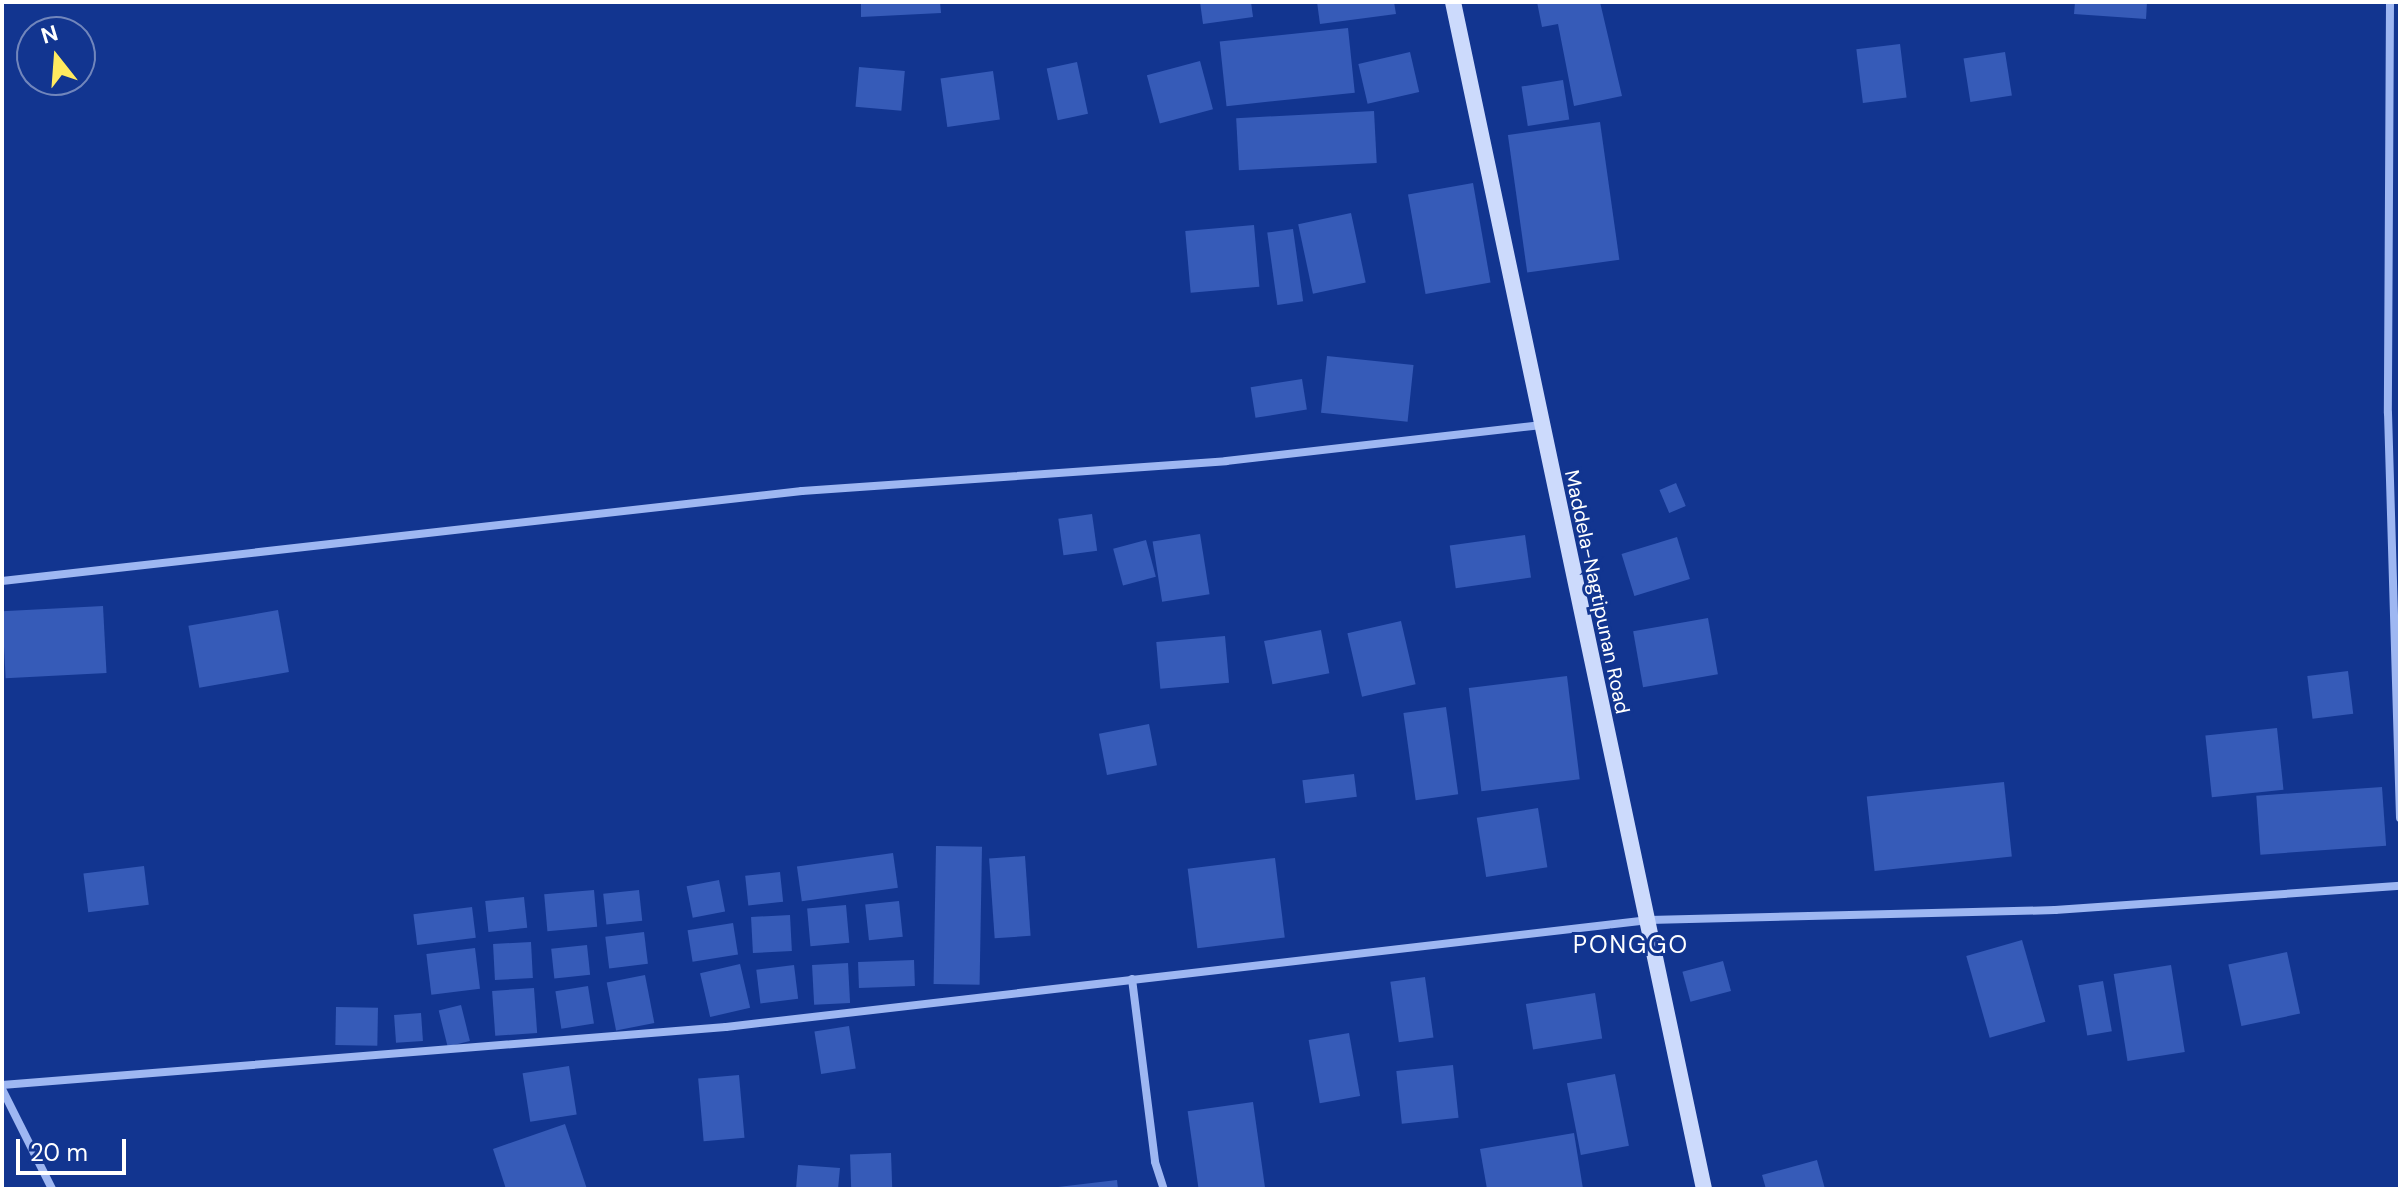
<!DOCTYPE html>
<html>
<head>
<meta charset="utf-8">
<style>
	body { margin:0 }
	#map { position:relative; width:2402px; height:1191px; overflow:hidden; background:#123590; font-family:"DM Sans",sans-serif }
	div>[style] { position:absolute }
	.building>* { inset:0; background:#365bb8; transform-origin:0 0 }
	.minor>* { height:8px; margin:-4px; padding:0 4px; transform-origin:4px; border-radius:4px; background:#9eb7f2 }
	.secondary>* { height:16px; margin:-8px; padding:0 8px; transform-origin:8px; border-radius:8px; background:#ccdafc }
	span { translate:-50% -50%; white-space:nowrap; text-align:center; line-height:1.15; -webkit-text-stroke:6px #123590; paint-order:stroke }
	.street-label { font-size:20px; color:#fff }
	.quarter-label { font-size:24px; color:#fff; letter-spacing:2px }
	.frame { position:absolute; inset:0; border:4px solid #fff; pointer-events:none }
	.north { position:absolute; left:16px; top:16px; width:80px; height:80px; box-sizing:border-box; background:#123590; border:2px solid #7186bc; border-radius:50%; rotate:343deg; font-size:22px; font-weight:700; line-height:32px; text-align:center; color:#fff }
	.north::after { content:''; display:block; margin:auto; width:28px; height:36px; background:#ffea5f; clip-path:polygon(50% 0,100% 100%,50% 72%,0 100%) }
	.scale { position:absolute; left:16px; top:1139px; width:110px; height:36px; box-sizing:border-box; border:4px solid #fff; border-top:0; padding-left:10px; font-size:24px; line-height:28px; white-space:nowrap; color:#fff; -webkit-text-stroke:6px #123590; paint-order:stroke }
</style>
</head>
<body>
<div id="map">
	<div class="building">
		<i style="clip-path:polygon(861px 2px,940px 2px,941px 13px,861px 17px)"></i>
		<i style="clip-path:polygon(1200px 2px,1251px 2px,1253px 17px,1203px 24px)"></i>
		<i style="clip-path:polygon(1317px 2px,1394px 2px,1396px 14px,1320px 24px)"></i>
		<i style="clip-path:polygon(1537px 2px,1600px 2px,1622px 96px,1574px 106px,1558px 24px,1542px 27px)"></i>
		<i style="clip-path:polygon(2075px 2px,2147px 2px,2146px 19px,2074px 14px)"></i>
		<i style="left:1348px;top:28px;width:65px;height:129px;rotate:84deg"></i>
		<i style="left:1900px;top:44px;width:54px;height:44px;rotate:83deg"></i>
		<i style="left:1410px;top:52px;width:41px;height:53px;rotate:77deg"></i>
		<i style="left:2005px;top:52px;width:44px;height:42px;rotate:81deg"></i>
		<i style="left:1200px;top:61px;width:50px;height:55px;rotate:75deg"></i>
		<i style="left:1077px;top:62px;width:53px;height:31px;rotate:78deg"></i>
		<i style="left:859px;top:67px;width:46px;height:40px;rotate:5deg"></i>
		<i style="left:993px;top:71px;width:49px;height:53px;rotate:82deg"></i>
		<i style="left:1563px;top:80px;width:40px;height:42px;rotate:81deg"></i>
		<i style="left:1374px;top:111px;width:52px;height:138px;rotate:87deg"></i>
		<i style="left:1600px;top:122px;width:139px;height:93px;rotate:82deg"></i>
		<i style="left:1473px;top:183px;width:101px;height:66px;rotate:80deg"></i>
		<i style="left:1351px;top:213px;width:71px;height:54px;rotate:78deg"></i>
		<i style="left:1254px;top:225px;width:62px;height:69px;rotate:85deg"></i>
		<i style="left:1293px;top:229px;width:73px;height:26px;rotate:82deg"></i>
		<i style="left:1327px;top:356px;width:87px;height:57px;rotate:6deg"></i>
		<i style="left:1302px;top:379px;width:31px;height:52px;rotate:81deg"></i>
		<i style="left:1676px;top:483px;width:25px;height:18px;rotate:67deg"></i>
		<i style="left:1092px;top:514px;width:37px;height:34px;rotate:82deg"></i>
		<i style="left:1200px;top:534px;width:61px;height:48px;rotate:81deg"></i>
		<i style="left:1525px;top:535px;width:43px;height:76px;rotate:82deg"></i>
		<i style="left:1677px;top:537px;width:44px;height:58px;rotate:73deg"></i>
		<i style="left:1146px;top:540px;width:38px;height:34px;rotate:75deg"></i>
		<i style="left:103px;top:606px;width:67px;height:101px;rotate:87deg"></i>
		<i style="left:278px;top:610px;width:63px;height:91px;rotate:80deg"></i>
		<i style="left:1708px;top:618px;width:57px;height:76px;rotate:80deg"></i>
		<i style="left:1401px;top:621px;width:65px;height:55px;rotate:77deg"></i>
		<i style="left:1321px;top:630px;width:44px;height:58px;rotate:79deg"></i>
		<i style="left:1225px;top:636px;width:47px;height:69px;rotate:85deg"></i>
		<i style="left:2348px;top:671px;width:43px;height:41px;rotate:83deg"></i>
		<i style="left:1567px;top:676px;width:104px;height:99px;rotate:83deg"></i>
		<i style="left:1446px;top:707px;width:88px;height:43px;rotate:82deg"></i>
		<i style="left:1149px;top:724px;width:42px;height:51px;rotate:79deg"></i>
		<i style="left:2277px;top:728px;width:62px;height:72px;rotate:84deg"></i>
		<i style="left:1354px;top:774px;width:23px;height:52px;rotate:83deg"></i>
		<i style="left:2004px;top:782px;width:75px;height:138px;rotate:84deg"></i>
		<i style="left:2382px;top:787px;width:59px;height:126px;rotate:86deg"></i>
		<i style="left:1538px;top:808px;width:60px;height:62px;rotate:81deg"></i>
		<i style="left:936px;top:846px;width:46px;height:138px;rotate:1deg"></i>
		<i style="left:893px;top:853px;width:35px;height:97px;rotate:82deg"></i>
		<i style="left:1025px;top:856px;width:80px;height:36px;rotate:86deg"></i>
		<i style="left:1275px;top:858px;width:80px;height:88px;rotate:83deg"></i>
		<i style="left:144px;top:866px;width:39px;height:61px;rotate:83deg"></i>
		<i style="left:780px;top:872px;width:30px;height:35px;rotate:84deg"></i>
		<i style="left:719px;top:880px;width:32px;height:33px;rotate:79deg"></i>
		<i style="left:594px;top:890px;width:37px;height:50px;rotate:85deg"></i>
		<i style="left:639px;top:890px;width:31px;height:36px;rotate:84deg"></i>
		<i style="left:524px;top:897px;width:31px;height:39px;rotate:84deg"></i>
		<i style="left:899px;top:901px;width:36px;height:34px;rotate:84deg"></i>
		<i style="left:846px;top:905px;width:38px;height:39px;rotate:85deg"></i>
		<i style="left:472px;top:907px;width:31px;height:59px;rotate:83deg"></i>
		<i style="left:790px;top:915px;width:36px;height:39px;rotate:87deg"></i>
		<i style="left:733px;top:923px;width:32px;height:46px;rotate:81deg"></i>
		<i style="left:644px;top:932px;width:32px;height:39px;rotate:83deg"></i>
		<i style="left:2022px;top:940px;width:85px;height:58px;rotate:74deg"></i>
		<i style="left:531px;top:942px;width:36px;height:38px;rotate:87deg"></i>
		<i style="left:587px;top:945px;width:30px;height:36px;rotate:84deg"></i>
		<i style="left:475px;top:948px;width:41px;height:49px;rotate:83deg"></i>
		<i style="left:2287px;top:952px;width:63px;height:60px;rotate:78deg"></i>
		<i style="left:914px;top:960px;width:26px;height:56px;rotate:88deg"></i>
		<i style="left:1723px;top:961px;width:31px;height:42px;rotate:75deg"></i>
		<i style="left:848px;top:963px;width:40px;height:36px;rotate:87deg"></i>
		<i style="left:740px;top:964px;width:45px;height:41px;rotate:77deg"></i>
		<i style="left:794px;top:965px;width:34px;height:38px;rotate:83deg"></i>
		<i style="left:2171px;top:965px;width:88px;height:58px;rotate:81deg"></i>
		<i style="left:645px;top:975px;width:49px;height:39px;rotate:79deg"></i>
		<i style="left:1425px;top:977px;width:61px;height:35px;rotate:82deg"></i>
		<i style="left:2103px;top:981px;width:51px;height:25px;rotate:80deg"></i>
		<i style="left:588px;top:986px;width:38px;height:33px;rotate:81deg"></i>
		<i style="left:534px;top:988px;width:45px;height:42px;rotate:86deg"></i>
		<i style="left:1595px;top:993px;width:46px;height:70px;rotate:81deg"></i>
		<i style="left:461px;top:1005px;width:37px;height:23px;rotate:76deg"></i>
		<i style="left:336px;top:1007px;width:42px;height:38px;rotate:1deg"></i>
		<i style="left:421px;top:1013px;width:28px;height:27px;rotate:86deg"></i>
		<i style="left:849px;top:1026px;width:43px;height:35px;rotate:81deg"></i>
		<i style="left:1349px;top:1033px;width:64px;height:41px;rotate:80deg"></i>
		<i style="left:1453px;top:1065px;width:53px;height:57px;rotate:84deg"></i>
		<i style="left:569px;top:1066px;width:49px;height:47px;rotate:81deg"></i>
		<i style="left:1615px;top:1074px;width:73px;height:49px;rotate:79deg"></i>
		<i style="left:739px;top:1075px;width:63px;height:41px;rotate:85deg"></i>
		<i style="left:1253px;top:1102px;width:88px;height:66px;rotate:82deg"></i>
		<i style="clip-path:polygon(565px 1124px,587px 1189px,506px 1189px,493px 1149px)"></i>
		<i style="clip-path:polygon(1574px 1133px,1583px 1189px,1487px 1189px,1480px 1149px)"></i>
		<i style="left:891px;top:1153px;width:36px;height:41px;rotate:88deg"></i>
		<i style="clip-path:polygon(1817px 1160px,1825px 1189px,1766px 1189px,1762px 1175px)"></i>
		<i style="clip-path:polygon(798px 1165px,840px 1168px,838px 1189px,796px 1189px)"></i>
		<i style="clip-path:polygon(1117px 1180px,1118px 1189px,1059px 1189px,1058px 1187px)"></i>
	</div>
	<div class="minor">
		<i style="left:2390px;top:2px;width:411px;rotate:90.3deg"></i>
		<i style="left:2388px;top:413px;width:405px;rotate:88.3deg"></i>
		<i style="left:2px;top:581px;width:805px;rotate:-6.42deg"></i>
		<i style="left:802px;top:491px;width:425px;rotate:-4deg"></i>
		<i style="left:1226px;top:461px;width:318px;rotate:-6.5deg"></i>
		<i style="left:1132px;top:979px;width:184px;rotate:82.8deg"></i>
		<i style="left:1155px;top:1162px;width:28px;rotate:72deg"></i>
		<i style="left:2px;top:1085px;width:726px;rotate:-4.58deg"></i>
		<i style="left:726px;top:1027px;width:929px;rotate:-6.61deg"></i>
		<i style="left:1649px;top:920px;width:406px;rotate:-1.4deg"></i>
		<i style="left:2055px;top:910px;width:346px;rotate:-4deg"></i>
		<i style="left:2px;top:1089px;width:112px;rotate:63.4deg"></i>
	</div>
	<div class="secondary">
		<i style="left:1453px;top:2px;width:1213px;rotate:78.06deg"></i>
	</div>
	<div class="street-label">
		<span style="left:1597px;top:592px;rotate:78deg">Maddela-Nagtipunan Road</span>
	</div>
	<div class="quarter-label">
		<span style="left:1631px;top:945px">PONGGO</span>
	</div>
	<div class="frame"></div>
	<div class="north">N</div>
	<div class="scale">20 m</div>
</div>
</body>
</html>
